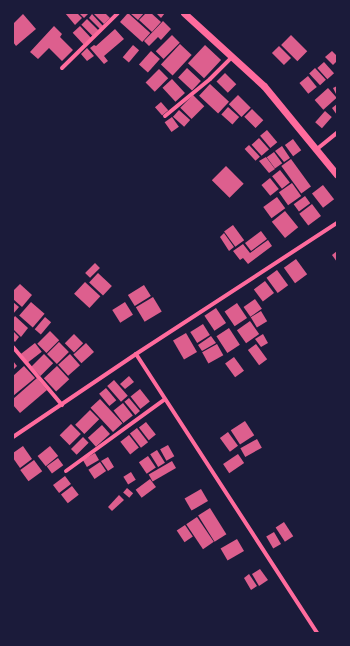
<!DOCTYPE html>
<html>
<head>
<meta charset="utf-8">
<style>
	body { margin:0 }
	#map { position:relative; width:350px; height:646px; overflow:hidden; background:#1b1b3a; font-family:Montserrat,sans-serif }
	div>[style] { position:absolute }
	.building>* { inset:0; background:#dd5f8e; transform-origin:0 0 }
	.minor>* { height:4px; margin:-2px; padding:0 2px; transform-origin:2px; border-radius:2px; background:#ff6b9d }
	.secondary>* { height:7px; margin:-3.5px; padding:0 3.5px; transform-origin:3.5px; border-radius:3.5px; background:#ff6b9d }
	span { translate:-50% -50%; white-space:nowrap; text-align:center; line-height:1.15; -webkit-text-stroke:3px #1b1b3a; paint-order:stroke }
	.frame { position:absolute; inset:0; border:14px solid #1b1b3a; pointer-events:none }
</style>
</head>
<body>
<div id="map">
	<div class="building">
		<i style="clip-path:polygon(65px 13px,77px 13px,82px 18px,75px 25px)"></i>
		<i style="clip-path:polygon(79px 13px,89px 13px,84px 18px)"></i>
		<i style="clip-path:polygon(105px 13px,110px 18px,104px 24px,94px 14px)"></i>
		<i style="left:128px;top:13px;width:30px;height:12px;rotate:42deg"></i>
		<i style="clip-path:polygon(130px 13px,144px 13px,138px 20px)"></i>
		<i style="clip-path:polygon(146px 13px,151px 13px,161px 22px,152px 32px,139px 20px)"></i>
		<i style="clip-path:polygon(156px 13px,165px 13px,161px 18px)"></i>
		<i style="clip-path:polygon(23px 14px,36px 29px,16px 46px,13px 42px,13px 24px)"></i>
		<i style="clip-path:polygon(92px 14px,103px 26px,100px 29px,89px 18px)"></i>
		<i style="left:87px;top:19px;width:16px;height:8px;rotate:45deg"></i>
		<i style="clip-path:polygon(163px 21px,171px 29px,161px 40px,158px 37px,149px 46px,144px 41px)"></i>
		<i style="clip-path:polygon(54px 26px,62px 34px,60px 37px,73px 50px,62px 61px,49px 48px,38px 59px,30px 52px)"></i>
		<i style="left:80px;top:26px;width:16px;height:10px;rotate:47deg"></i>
		<i style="clip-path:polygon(115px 29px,124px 39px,104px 56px,108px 61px,104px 64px,90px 48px,94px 45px,96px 46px)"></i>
		<i style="left:172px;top:35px;width:11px;height:23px;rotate:45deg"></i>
		<i style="left:291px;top:35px;width:23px;height:14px;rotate:45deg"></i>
		<i style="left:180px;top:44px;width:16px;height:28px;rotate:43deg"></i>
		<i style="left:133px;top:45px;width:8px;height:16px;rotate:40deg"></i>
		<i style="left:205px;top:45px;width:22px;height:25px;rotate:43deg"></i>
		<i style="left:279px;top:46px;width:17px;height:10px;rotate:45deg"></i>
		<i style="clip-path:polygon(87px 48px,94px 56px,87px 61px,81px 54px)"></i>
		<i style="left:151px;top:51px;width:12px;height:18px;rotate:42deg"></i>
		<i style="clip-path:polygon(332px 51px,337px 56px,337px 61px,333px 65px,325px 57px)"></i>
		<i style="left:324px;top:62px;width:15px;height:9px;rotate:48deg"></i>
		<i style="left:187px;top:68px;width:19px;height:13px;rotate:43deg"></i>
		<i style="left:315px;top:68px;width:16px;height:8px;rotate:47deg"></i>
		<i style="left:159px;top:69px;width:13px;height:19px;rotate:45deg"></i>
		<i style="left:225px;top:73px;width:16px;height:12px;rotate:45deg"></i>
		<i style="left:308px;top:76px;width:14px;height:11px;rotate:51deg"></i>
		<i style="left:172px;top:79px;width:19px;height:13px;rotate:47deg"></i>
		<i style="left:210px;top:84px;width:26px;height:16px;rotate:43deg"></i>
		<i style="clip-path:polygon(337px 86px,337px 96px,333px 88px)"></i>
		<i style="left:328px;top:88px;width:13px;height:18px;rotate:48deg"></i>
		<i style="left:193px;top:95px;width:16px;height:18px;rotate:45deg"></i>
		<i style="left:238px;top:95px;width:18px;height:13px;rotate:45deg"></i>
		<i style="left:161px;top:102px;width:11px;height:8px;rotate:49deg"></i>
		<i style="clip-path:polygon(337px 104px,337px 115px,332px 108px)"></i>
		<i style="left:228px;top:107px;width:15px;height:10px;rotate:42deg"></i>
		<i style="left:252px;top:109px;width:16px;height:11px;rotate:45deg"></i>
		<i style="left:179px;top:110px;width:15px;height:9px;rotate:42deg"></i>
		<i style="left:325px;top:111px;width:9px;height:15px;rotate:41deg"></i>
		<i style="left:172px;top:117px;width:12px;height:9px;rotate:55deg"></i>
		<i style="left:267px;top:130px;width:16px;height:9px;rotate:50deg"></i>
		<i style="left:259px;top:138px;width:15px;height:10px;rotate:48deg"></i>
		<i style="left:293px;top:139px;width:14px;height:10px;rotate:54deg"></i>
		<i style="left:249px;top:145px;width:16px;height:6px;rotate:47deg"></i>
		<i style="clip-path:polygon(282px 146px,290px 158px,284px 162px,275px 151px)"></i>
		<i style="left:274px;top:152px;width:14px;height:9px;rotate:54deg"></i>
		<i style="clip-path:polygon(266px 157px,275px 169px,269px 173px,259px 161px)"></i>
		<i style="left:291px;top:159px;width:34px;height:12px;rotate:54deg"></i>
		<i style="left:226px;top:166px;width:25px;height:20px;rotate:45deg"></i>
		<i style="left:280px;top:170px;width:16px;height:10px;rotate:52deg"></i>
		<i style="left:270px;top:178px;width:14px;height:11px;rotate:51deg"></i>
		<i style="left:292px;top:183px;width:16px;height:16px;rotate:55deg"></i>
		<i style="left:323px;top:185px;width:18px;height:14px;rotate:52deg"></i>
		<i style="left:305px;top:196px;width:9px;height:14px;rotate:54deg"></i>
		<i style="left:277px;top:197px;width:14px;height:17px;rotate:54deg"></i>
		<i style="left:312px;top:204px;width:15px;height:16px;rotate:53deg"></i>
		<i style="left:285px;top:211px;width:21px;height:17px;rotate:51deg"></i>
		<i style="left:233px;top:225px;width:19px;height:11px;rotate:54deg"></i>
		<i style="left:261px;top:231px;width:10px;height:20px;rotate:53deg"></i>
		<i style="clip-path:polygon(224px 233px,234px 247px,229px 251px,220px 237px)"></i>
		<i style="clip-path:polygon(268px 240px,272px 246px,248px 264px,243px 258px,240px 260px,233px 251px,243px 244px,250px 253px)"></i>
		<i style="clip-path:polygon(337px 251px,337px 262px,332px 255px)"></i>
		<i style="left:296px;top:259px;width:19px;height:15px;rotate:54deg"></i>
		<i style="left:95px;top:263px;width:7px;height:14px;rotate:45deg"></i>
		<i style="left:277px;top:270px;width:19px;height:13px;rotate:54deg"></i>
		<i style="left:98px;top:273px;width:19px;height:13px;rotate:43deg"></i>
		<i style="left:265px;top:281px;width:15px;height:14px;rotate:53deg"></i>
		<i style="left:85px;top:282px;width:21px;height:16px;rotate:43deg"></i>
		<i style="clip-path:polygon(20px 284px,32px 295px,22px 307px,13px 299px,13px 291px)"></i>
		<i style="left:144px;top:285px;width:13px;height:19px;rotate:58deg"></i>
		<i style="left:153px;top:297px;width:17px;height:20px;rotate:59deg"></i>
		<i style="left:255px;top:299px;width:12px;height:14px;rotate:55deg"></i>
		<i style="clip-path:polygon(13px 302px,19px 307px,13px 314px)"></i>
		<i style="left:31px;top:302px;width:18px;height:18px;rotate:41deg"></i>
		<i style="left:125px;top:302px;width:15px;height:15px;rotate:58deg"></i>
		<i style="left:237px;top:303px;width:18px;height:15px;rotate:56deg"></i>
		<i style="left:216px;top:308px;width:18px;height:14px;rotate:56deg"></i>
		<i style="left:261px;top:311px;width:12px;height:12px;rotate:59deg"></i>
		<i style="clip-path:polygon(15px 316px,28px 328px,21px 337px,13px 329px,13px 319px)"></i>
		<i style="left:45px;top:317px;width:8px;height:16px;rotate:40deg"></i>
		<i style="left:250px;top:321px;width:16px;height:16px;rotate:55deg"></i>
		<i style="left:203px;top:324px;width:13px;height:15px;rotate:58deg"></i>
		<i style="left:229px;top:328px;width:20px;height:15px;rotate:57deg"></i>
		<i style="clip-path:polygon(13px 331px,19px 337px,15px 342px,13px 340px)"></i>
		<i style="left:50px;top:331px;width:13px;height:18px;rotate:45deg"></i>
		<i style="left:186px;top:333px;width:22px;height:15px;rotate:60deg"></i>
		<i style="left:74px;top:334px;width:13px;height:13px;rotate:45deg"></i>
		<i style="clip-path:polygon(263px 334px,268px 343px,261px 347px,255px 339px)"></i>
		<i style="clip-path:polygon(211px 336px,216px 343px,202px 351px,198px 345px)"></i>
		<i style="left:59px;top:342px;width:14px;height:17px;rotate:45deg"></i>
		<i style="left:35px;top:343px;width:11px;height:18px;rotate:52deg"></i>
		<i style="left:86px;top:343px;width:12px;height:17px;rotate:48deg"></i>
		<i style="left:217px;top:344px;width:13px;height:17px;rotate:61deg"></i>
		<i style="left:256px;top:344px;width:19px;height:10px;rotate:54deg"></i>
		<i style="left:44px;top:354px;width:13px;height:18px;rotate:45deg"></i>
		<i style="left:70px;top:354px;width:15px;height:16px;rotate:48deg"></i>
		<i style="left:234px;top:357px;width:17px;height:11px;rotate:54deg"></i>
		<i style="clip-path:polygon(13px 361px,17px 366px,13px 370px)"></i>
		<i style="clip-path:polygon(24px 366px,35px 378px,13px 396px,13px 376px)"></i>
		<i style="left:57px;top:366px;width:18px;height:18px;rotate:47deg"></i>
		<i style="clip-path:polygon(129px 376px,134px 382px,125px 389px,120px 384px)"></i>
		<i style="clip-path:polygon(37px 378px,47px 390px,20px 413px,13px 405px,13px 399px)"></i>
		<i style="left:114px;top:380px;width:21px;height:9px;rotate:49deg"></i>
		<i style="left:106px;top:388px;width:16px;height:9px;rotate:50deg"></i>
		<i style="left:140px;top:389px;width:16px;height:12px;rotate:52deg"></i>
		<i style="left:129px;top:398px;width:17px;height:6px;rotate:50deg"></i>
		<i style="left:100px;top:399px;width:33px;height:13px;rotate:47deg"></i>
		<i style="left:123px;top:403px;width:16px;height:12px;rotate:52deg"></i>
		<i style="left:90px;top:410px;width:13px;height:21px;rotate:45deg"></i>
		<i style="left:245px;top:421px;width:17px;height:17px;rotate:57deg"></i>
		<i style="left:146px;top:422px;width:16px;height:9px;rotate:52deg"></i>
		<i style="left:71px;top:424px;width:14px;height:16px;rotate:45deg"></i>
		<i style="left:102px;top:425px;width:12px;height:19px;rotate:48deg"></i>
		<i style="left:137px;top:428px;width:18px;height:9px;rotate:52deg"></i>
		<i style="left:228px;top:432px;width:17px;height:10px;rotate:54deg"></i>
		<i style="left:129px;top:435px;width:16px;height:11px;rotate:52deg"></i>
		<i style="left:83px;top:437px;width:8px;height:17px;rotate:45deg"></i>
		<i style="left:257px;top:439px;width:10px;height:19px;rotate:61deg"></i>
		<i style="left:168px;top:445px;width:13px;height:9px;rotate:61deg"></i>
		<i style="clip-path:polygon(23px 446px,32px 459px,20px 468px,13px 458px,13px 453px)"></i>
		<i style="left:50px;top:446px;width:13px;height:16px;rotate:51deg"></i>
		<i style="left:157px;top:450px;width:15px;height:8px;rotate:58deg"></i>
		<i style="left:95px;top:453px;width:8px;height:14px;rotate:60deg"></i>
		<i style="left:238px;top:454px;width:11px;height:18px;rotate:56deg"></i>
		<i style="left:148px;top:456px;width:14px;height:11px;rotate:56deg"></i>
		<i style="clip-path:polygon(108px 457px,114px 467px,108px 471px,101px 461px)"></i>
		<i style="left:58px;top:458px;width:9px;height:14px;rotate:54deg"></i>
		<i style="left:34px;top:460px;width:14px;height:17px;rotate:54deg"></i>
		<i style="left:172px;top:461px;width:8px;height:27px;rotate:60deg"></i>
		<i style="left:100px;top:462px;width:11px;height:14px;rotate:56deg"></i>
		<i style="left:131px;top:472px;width:9px;height:9px;rotate:58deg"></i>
		<i style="left:65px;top:476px;width:10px;height:15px;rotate:53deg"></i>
		<i style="left:150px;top:479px;width:10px;height:18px;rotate:53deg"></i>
		<i style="left:72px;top:486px;width:11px;height:14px;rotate:52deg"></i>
		<i style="left:127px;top:488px;width:8px;height:6px;rotate:40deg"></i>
		<i style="left:201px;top:489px;width:14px;height:19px;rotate:60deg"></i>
		<i style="clip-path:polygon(119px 495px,124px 500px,112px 511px,108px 507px)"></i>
		<i style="left:210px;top:508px;width:31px;height:14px;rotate:58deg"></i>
		<i style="left:197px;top:517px;width:30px;height:13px;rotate:56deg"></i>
		<i style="left:284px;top:522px;width:17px;height:10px;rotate:57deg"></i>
		<i style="left:185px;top:525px;width:14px;height:10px;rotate:56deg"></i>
		<i style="left:274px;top:532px;width:14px;height:9px;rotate:60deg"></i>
		<i style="left:237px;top:539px;width:14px;height:19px;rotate:60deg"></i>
		<i style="clip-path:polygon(260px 569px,268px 580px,259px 586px,252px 574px)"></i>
		<i style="clip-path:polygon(249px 574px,257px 586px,251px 590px,244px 578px)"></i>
	</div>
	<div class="minor">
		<i style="left:62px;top:68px;width:78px;rotate:-44.5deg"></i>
		<i style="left:165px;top:116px;width:58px;rotate:-39.4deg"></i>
		<i style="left:210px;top:79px;width:31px;rotate:-45deg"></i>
		<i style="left:317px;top:149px;width:26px;rotate:-39deg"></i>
		<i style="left:13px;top:347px;width:76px;rotate:49.8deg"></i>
		<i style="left:136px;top:354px;width:333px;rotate:57deg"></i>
		<i style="left:13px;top:437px;width:148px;rotate:-34deg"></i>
		<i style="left:136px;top:354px;width:240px;rotate:-33.1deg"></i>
		<i style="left:66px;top:471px;width:122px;rotate:-36deg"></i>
	</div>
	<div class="secondary">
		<i style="left:184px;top:13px;width:108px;rotate:42.4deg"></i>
		<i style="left:264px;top:86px;width:115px;rotate:50.6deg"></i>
	</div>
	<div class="frame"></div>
</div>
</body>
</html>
